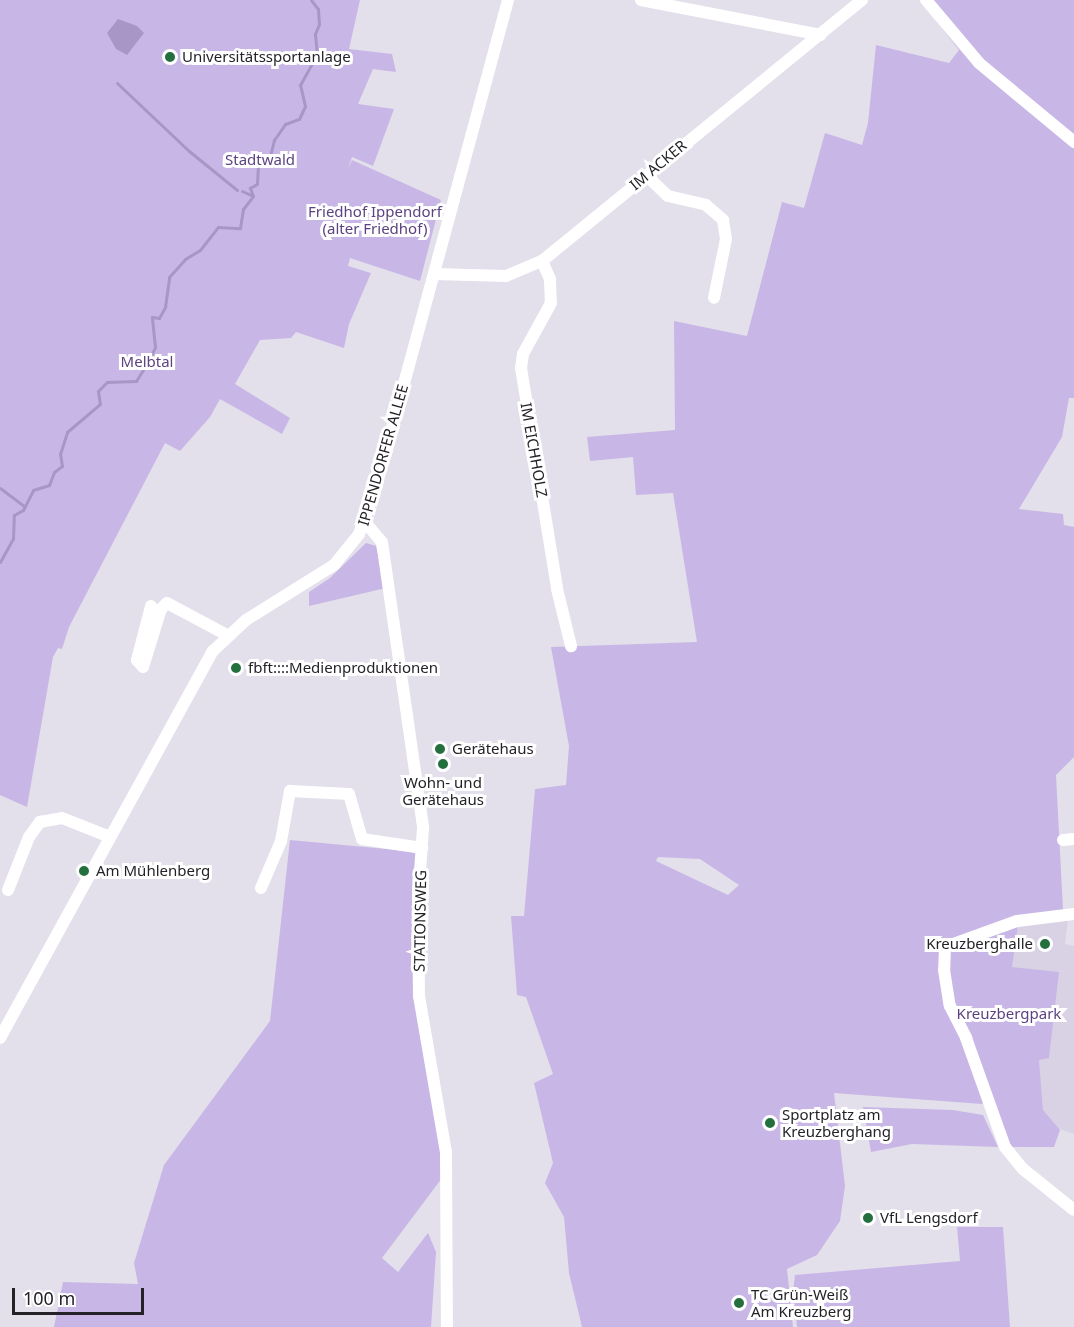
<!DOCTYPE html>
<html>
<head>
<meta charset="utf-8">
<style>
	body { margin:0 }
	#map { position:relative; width:1074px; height:1327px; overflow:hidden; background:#e3dfeb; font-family:"Noto Sans",sans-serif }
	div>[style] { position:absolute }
	.built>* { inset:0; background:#d9d2e5 }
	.green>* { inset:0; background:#c8b7e6 }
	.water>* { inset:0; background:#a897c6 }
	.stream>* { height:3px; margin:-1.5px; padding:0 1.5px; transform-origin:1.5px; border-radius:1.5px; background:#a897c6 }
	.minor>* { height:12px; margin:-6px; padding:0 6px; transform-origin:6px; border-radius:6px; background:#fff }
	.dots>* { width:16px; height:16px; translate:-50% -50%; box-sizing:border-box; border:3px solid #fff; border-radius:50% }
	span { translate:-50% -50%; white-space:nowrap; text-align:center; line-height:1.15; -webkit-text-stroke:6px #fff; paint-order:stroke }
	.poi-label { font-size:15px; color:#242227 }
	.left { translate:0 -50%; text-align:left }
	.right { translate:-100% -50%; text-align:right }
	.park-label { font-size:15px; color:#5c4380 }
	.street-label { font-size:15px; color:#242227 }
	.scale { position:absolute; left:12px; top:1288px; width:132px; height:27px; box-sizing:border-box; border:3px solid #242227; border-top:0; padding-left:8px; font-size:18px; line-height:21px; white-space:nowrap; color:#242227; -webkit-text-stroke:4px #fff; paint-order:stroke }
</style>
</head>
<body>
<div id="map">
	<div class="built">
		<i style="clip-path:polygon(1068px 919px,1065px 944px,1074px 946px,1074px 1134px,1052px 1126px,1043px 1110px,1030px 971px,1011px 968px,1018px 926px)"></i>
	</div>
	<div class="green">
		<i style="clip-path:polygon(0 0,360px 0,349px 49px,392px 54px,396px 72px,373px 69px,358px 104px,394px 109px,373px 166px,352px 157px,348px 168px,352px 160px,441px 200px,420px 281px,350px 258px,348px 266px,371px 273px,349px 324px,344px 348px,296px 332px,291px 338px,260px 340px,235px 384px,290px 418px,282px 434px,220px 399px,210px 417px,180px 451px,165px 443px,69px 627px,62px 649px,58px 648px,53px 657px,27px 807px,0 795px)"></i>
		<i style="clip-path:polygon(evenodd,920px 0,1074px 0,1074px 398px,1069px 398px,1062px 437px,1019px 509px,1063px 514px,1064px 525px,1074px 527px,1074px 757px,1056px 775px,1063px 910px,943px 943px,942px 971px,985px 1101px,982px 1104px,834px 1093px,845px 1186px,840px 1221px,817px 1255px,787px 1269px,793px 1327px,582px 1327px,569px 1273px,564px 1217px,545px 1183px,553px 1163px,534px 1083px,553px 1074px,526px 997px,517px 995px,511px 916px,524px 916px,535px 789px,566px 785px,569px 746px,551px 647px,697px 642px,673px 493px,636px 495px,633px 457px,590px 461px,587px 437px,675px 430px,674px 321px,747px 336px,782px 202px,804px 208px,825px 133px,862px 145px,868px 123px,876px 45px,949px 63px,959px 50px,920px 0,658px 857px,700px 859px,739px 885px,728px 895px,656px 861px,658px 857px)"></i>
		<i style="clip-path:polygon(366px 543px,376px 546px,386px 588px,309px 606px,309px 592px,330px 578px)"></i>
		<i style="clip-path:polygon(290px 840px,418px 852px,412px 904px,445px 1174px,382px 1258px,398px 1272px,428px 1233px,436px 1252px,431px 1327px,54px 1327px,63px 1282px,138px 1284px,134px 1263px,164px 1165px,270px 1021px)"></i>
		<i style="clip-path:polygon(1018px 926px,1012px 967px,1059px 972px,1049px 1058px,1039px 1060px,1043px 1110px,1060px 1130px,1054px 1147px,1010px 1147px,953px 1005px,947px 949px)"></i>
		<i style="clip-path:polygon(863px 1107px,953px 1110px,983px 1115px,998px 1147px,912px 1144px,871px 1152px)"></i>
		<i style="clip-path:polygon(957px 1227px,1003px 1227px,1010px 1327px,797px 1327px,793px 1292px,795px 1275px,960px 1261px)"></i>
	</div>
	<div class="water">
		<i style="clip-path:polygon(118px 19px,137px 26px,144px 33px,127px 55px,116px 49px,107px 33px)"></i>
	</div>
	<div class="stream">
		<i style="left:117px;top:83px;width:99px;rotate:43.4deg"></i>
		<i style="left:189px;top:151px;width:62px;rotate:39.1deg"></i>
		<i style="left:242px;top:191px;width:12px;rotate:24deg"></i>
		<i style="left:0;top:488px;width:31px;rotate:37deg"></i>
		<i style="left:0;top:562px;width:26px;rotate:-61deg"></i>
		<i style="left:13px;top:539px;width:24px;rotate:-88deg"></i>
		<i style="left:14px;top:515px;width:10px;rotate:-29deg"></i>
		<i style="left:23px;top:510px;width:22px;rotate:-63deg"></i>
		<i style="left:33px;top:490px;width:17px;rotate:-17deg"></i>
		<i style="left:49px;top:485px;width:14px;rotate:-69deg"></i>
		<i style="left:54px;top:472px;width:10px;rotate:-37deg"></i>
		<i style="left:62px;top:466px;width:12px;rotate:-99deg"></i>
		<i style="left:60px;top:454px;width:23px;rotate:-72deg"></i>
		<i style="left:67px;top:432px;width:43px;rotate:-40.3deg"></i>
		<i style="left:100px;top:404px;width:13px;rotate:-99deg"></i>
		<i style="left:98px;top:391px;width:13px;rotate:-45deg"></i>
		<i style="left:107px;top:382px;width:29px;rotate:-2deg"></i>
		<i style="left:136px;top:381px;width:25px;rotate:-58deg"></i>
		<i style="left:149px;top:360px;width:14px;rotate:-65deg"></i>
		<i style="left:155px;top:347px;width:30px;rotate:-96deg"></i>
		<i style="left:152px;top:317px;width:7px;rotate:8deg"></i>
		<i style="left:159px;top:318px;width:13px;rotate:-61deg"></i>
		<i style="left:165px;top:307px;width:30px;rotate:-82deg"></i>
		<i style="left:169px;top:277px;width:24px;rotate:-48deg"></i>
		<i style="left:185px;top:259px;width:17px;rotate:-31deg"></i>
		<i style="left:200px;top:250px;width:29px;rotate:-52deg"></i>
		<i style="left:218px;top:227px;width:22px;rotate:3deg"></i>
		<i style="left:240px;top:228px;width:19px;rotate:-81deg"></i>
		<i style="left:243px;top:209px;width:16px;rotate:-52deg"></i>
		<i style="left:253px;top:196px;width:9px;rotate:-111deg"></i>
		<i style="left:250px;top:188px;width:8px;rotate:-30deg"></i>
		<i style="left:257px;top:184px;width:19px;rotate:-87deg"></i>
		<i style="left:258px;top:165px;width:10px;rotate:-6deg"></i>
		<i style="left:268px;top:164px;width:25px;rotate:-76deg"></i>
		<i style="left:274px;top:140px;width:19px;rotate:-55deg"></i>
		<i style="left:285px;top:124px;width:15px;rotate:-20deg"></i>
		<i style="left:299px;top:119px;width:14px;rotate:-65deg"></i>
		<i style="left:305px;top:106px;width:22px;rotate:-103deg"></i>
		<i style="left:300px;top:85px;width:35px;rotate:-61deg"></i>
		<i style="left:317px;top:54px;width:20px;rotate:-96deg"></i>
		<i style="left:315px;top:34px;width:11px;rotate:-68deg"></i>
		<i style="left:319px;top:24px;width:15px;rotate:-94deg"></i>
		<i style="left:318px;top:9px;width:11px;rotate:-128deg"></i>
	</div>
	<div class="minor">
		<i style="left:641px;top:0;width:183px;rotate:11deg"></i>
		<i style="left:926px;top:0;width:82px;rotate:49.9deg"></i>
		<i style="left:979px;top:63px;width:124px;rotate:39.7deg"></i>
		<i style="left:646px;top:175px;width:30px;rotate:44deg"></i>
		<i style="left:668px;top:196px;width:39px;rotate:13deg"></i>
		<i style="left:706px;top:205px;width:23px;rotate:41deg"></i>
		<i style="left:723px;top:220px;width:19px;rotate:81deg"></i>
		<i style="left:726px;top:239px;width:60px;rotate:101.5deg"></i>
		<i style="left:542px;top:261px;width:20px;rotate:66deg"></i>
		<i style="left:550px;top:279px;width:24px;rotate:88deg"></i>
		<i style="left:551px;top:303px;width:58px;rotate:118.8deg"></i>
		<i style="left:523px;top:354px;width:14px;rotate:98deg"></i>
		<i style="left:521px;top:368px;width:224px;rotate:80.7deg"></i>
		<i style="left:557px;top:589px;width:59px;rotate:76.2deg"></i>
		<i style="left:434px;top:274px;width:72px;rotate:1.6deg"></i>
		<i style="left:506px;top:276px;width:39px;rotate:-23deg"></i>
		<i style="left:542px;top:261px;width:413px;rotate:-39.2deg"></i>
		<i style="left:365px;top:522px;width:26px;rotate:50deg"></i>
		<i style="left:382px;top:542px;width:289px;rotate:81.8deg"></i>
		<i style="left:423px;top:828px;width:73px;rotate:93.9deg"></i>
		<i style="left:418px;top:901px;width:95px;rotate:89.4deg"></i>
		<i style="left:419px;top:996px;width:158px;rotate:80.2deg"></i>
		<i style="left:446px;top:1152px;width:175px;rotate:89.7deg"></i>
		<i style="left:151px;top:606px;width:56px;rotate:104.5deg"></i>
		<i style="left:137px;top:660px;width:9px;rotate:49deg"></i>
		<i style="left:143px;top:667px;width:61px;rotate:-72.8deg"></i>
		<i style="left:161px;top:609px;width:8px;rotate:-45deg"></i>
		<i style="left:167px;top:603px;width:68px;rotate:28.1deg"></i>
		<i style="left:1063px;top:840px;width:11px;rotate:-5deg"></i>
		<i style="left:261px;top:888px;width:51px;rotate:-66.9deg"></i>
		<i style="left:281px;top:841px;width:51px;rotate:-79.8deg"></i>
		<i style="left:290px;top:791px;width:59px;rotate:2.9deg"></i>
		<i style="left:349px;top:794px;width:47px;rotate:73.9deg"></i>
		<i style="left:362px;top:839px;width:61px;rotate:8.5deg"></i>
		<i style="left:8px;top:890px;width:57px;rotate:-68.4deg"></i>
		<i style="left:29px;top:837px;width:19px;rotate:-54deg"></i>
		<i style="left:40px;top:822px;width:22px;rotate:-10deg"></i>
		<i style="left:62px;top:818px;width:52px;rotate:21.6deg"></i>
		<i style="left:1074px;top:914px;width:57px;rotate:173deg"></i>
		<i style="left:1017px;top:921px;width:77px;rotate:160.1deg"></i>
		<i style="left:945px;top:947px;width:23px;rotate:92deg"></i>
		<i style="left:944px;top:970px;width:36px;rotate:81deg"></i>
		<i style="left:950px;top:1006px;width:36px;rotate:63deg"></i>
		<i style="left:966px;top:1038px;width:116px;rotate:70.3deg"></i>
		<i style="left:1005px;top:1147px;width:28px;rotate:51deg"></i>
		<i style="left:1023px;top:1169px;width:65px;rotate:38.8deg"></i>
		<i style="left:0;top:1038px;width:442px;rotate:-61.2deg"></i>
		<i style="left:213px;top:651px;width:45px;rotate:-43.2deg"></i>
		<i style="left:246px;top:620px;width:104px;rotate:-32deg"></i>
		<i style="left:334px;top:565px;width:40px;rotate:-51deg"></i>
		<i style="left:359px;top:534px;width:50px;rotate:-70.1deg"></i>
		<i style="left:376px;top:487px;width:505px;rotate:-74.83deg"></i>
	</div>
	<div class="dots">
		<i style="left:170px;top:57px;background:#236f3d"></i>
		<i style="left:236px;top:668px;background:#236f3d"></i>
		<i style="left:440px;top:749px;background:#236f3d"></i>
		<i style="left:443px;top:764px;background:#236f3d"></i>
		<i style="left:84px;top:871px;background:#236f3d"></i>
		<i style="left:1045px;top:944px;background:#236f3d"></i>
		<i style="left:770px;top:1123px;background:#236f3d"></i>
		<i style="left:868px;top:1218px;background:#236f3d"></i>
		<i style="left:739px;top:1303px;background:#236f3d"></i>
	</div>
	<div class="poi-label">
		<span class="left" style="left:182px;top:57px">Universitätssportanlage</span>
		<span class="left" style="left:248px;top:668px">fbft::::Medienproduktionen</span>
		<span class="left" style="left:452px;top:749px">Gerätehaus</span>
		<span style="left:443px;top:791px">Wohn- und<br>Gerätehaus</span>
		<span class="left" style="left:96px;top:871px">Am Mühlenberg</span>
		<span class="right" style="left:1033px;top:944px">Kreuzberghalle</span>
		<span class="left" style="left:782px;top:1123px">Sportplatz am<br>Kreuzberghang</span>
		<span class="left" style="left:880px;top:1218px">VfL Lengsdorf</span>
		<span class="left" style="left:751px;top:1303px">TC Grün-Weiß<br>Am Kreuzberg</span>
	</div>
	<div class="park-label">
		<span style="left:260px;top:160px">Stadtwald</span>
		<span style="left:375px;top:220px">Friedhof Ippendorf<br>(alter Friedhof)</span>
		<span style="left:147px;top:362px">Melbtal</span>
		<span style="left:1009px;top:1014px">Kreuzbergpark</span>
	</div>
	<div class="street-label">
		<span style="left:658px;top:165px;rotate:-40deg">IM ACKER</span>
		<span style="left:534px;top:450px;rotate:80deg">IM EICHHOLZ</span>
		<span style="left:383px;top:455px;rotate:-74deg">IPPENDORFER ALLEE</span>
		<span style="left:420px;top:921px;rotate:-89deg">STATIONSWEG</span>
	</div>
	<div class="scale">100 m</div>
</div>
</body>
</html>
